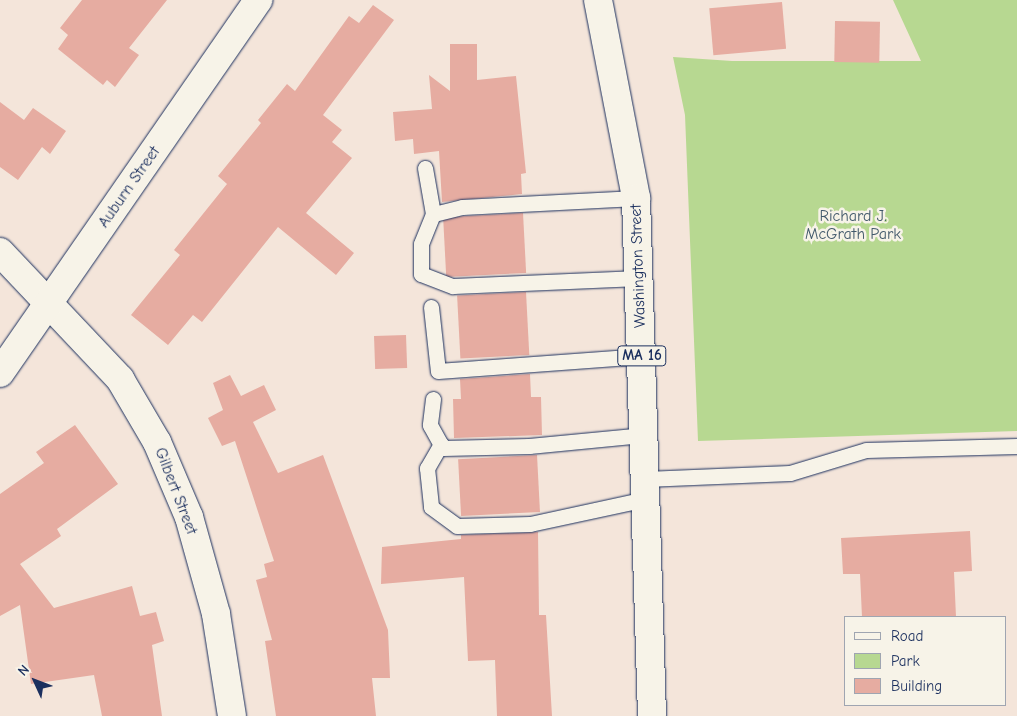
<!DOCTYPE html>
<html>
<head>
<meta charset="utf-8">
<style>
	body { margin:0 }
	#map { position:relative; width:1017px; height:716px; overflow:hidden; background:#f4e5da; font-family:"Comic Neue",sans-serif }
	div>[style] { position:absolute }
	.green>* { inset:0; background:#b7d891 }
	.building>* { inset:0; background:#e6aca1; transform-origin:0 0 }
	.roads { filter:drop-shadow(0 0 1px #1b2f5e) drop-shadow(0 0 1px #1b2f5e) }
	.lane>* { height:15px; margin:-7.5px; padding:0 7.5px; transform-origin:7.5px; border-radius:7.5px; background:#f7f3e8 }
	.street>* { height:28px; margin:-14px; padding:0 14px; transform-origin:14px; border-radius:14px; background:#f7f3e8 }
	.primary>* { height:28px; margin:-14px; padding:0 14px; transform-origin:14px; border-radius:14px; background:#f7f3e8 }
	span { translate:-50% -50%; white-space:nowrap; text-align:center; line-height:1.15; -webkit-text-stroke:5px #f7f3e8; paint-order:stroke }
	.shield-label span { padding:1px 4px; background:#f7f3e8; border:1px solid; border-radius:4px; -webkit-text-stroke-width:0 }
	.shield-label { font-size:15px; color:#1b2f5e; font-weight:700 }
	.street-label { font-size:16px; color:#1b2f5e }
	.park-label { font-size:16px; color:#42596b }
	.legend { position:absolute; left:844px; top:616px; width:162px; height:90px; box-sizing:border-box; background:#f7f3e8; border:1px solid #9fa5b1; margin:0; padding:6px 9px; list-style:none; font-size:15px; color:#1b2f5e }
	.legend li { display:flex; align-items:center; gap:10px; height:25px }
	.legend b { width:25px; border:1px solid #9fa5b1 }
	.north { position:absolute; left:10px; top:656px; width:50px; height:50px; -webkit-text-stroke:4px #f7f3e8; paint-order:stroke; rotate:313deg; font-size:14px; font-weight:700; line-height:20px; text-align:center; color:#1b2f5e }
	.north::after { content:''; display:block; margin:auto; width:18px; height:22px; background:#1b2f5e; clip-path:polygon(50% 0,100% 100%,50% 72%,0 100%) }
</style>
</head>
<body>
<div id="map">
	<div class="green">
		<i style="clip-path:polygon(893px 0,1017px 0,1017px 431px,698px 441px,685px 115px,673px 57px,732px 61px,921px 61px)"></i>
	</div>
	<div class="building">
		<i style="clip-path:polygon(82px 0,167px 0,129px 48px,139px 55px,115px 87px,107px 80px,103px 85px,58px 49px,68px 35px,60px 28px)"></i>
		<i style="left:782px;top:2px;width:47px;height:73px;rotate:85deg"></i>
		<i style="clip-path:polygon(373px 5px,394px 20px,323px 115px,342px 130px,332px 142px,352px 158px,306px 213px,354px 253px,336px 275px,278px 227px,202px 322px,193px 315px,168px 345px,131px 315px,180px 255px,174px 250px,227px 184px,218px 176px,261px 123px,258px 120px,287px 84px,295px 91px,349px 16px,359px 23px)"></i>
		<i style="left:835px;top:21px;width:45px;height:41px;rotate:1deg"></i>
		<i style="clip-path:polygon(450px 44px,477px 44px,477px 80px,516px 76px,526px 173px,521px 174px,522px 194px,442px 202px,439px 151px,414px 154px,413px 139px,395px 141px,393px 112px,432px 109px,429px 75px,450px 91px)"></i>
		<i style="clip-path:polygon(0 102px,24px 120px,33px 108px,66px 131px,50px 154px,42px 147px,18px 180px,0 167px)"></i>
		<i style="left:523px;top:213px;width:60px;height:80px;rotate:87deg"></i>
		<i style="left:526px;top:292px;width:63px;height:69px;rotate:87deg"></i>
		<i style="left:406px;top:335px;width:33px;height:32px;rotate:88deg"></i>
		<i style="clip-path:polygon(530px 374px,531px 397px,541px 397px,542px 435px,454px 438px,453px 399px,461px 399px,460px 379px)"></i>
		<i style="clip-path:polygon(230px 375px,241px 396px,264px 385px,276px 410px,253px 422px,278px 473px,323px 455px,388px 630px,390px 678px,372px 678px,376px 716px,276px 716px,265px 641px,272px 640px,256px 580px,267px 577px,264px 564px,274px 561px,235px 441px,222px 446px,208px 418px,223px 410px,213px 383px)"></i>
		<i style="clip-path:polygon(75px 425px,118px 484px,57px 529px,61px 536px,20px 564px,54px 608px,132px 586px,140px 616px,156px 612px,164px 641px,152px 645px,162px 716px,102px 716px,94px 675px,31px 684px,20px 605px,0 616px,0 494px,44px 463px,36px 452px)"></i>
		<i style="left:537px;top:455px;width:57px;height:79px;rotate:87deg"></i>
		<i style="clip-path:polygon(970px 531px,972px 571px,954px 572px,956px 617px,862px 617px,860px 574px,843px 574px,841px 538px)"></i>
		<i style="clip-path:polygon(538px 532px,539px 615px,546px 615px,552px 716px,497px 716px,495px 660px,468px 661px,464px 577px,381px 584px,382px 547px,461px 539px,461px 535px)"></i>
	</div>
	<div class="roads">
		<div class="lane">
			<i style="left:425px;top:168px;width:47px;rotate:80.1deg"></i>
			<i style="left:636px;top:198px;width:174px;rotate:177deg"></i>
			<i style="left:462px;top:207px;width:30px;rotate:166deg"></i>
			<i style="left:433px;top:214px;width:32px;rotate:112deg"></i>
			<i style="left:421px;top:244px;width:30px;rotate:90deg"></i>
			<i style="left:421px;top:274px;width:34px;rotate:21deg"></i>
			<i style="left:453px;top:286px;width:186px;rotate:-2.5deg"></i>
			<i style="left:431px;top:307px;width:64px;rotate:83.8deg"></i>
			<i style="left:438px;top:371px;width:205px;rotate:-4.2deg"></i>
			<i style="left:433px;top:399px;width:26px;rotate:97deg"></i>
			<i style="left:430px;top:425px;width:26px;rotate:61deg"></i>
			<i style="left:443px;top:448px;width:86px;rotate:-1.3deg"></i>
			<i style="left:529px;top:446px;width:116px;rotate:-5.5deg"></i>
			<i style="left:441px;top:444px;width:28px;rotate:120deg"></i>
			<i style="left:427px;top:468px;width:39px;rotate:84deg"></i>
			<i style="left:431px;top:507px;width:32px;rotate:36deg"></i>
			<i style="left:457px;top:526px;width:73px;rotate:-1.6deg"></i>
			<i style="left:530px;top:524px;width:119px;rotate:-12.2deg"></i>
			<i style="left:645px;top:479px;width:145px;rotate:-2.4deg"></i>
			<i style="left:790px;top:473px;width:79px;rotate:-16.8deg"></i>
			<i style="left:866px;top:450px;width:151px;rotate:-1.5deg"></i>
		</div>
		<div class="street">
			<i style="left:0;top:252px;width:175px;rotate:46.6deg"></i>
			<i style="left:120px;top:379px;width:73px;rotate:59.6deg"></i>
			<i style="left:157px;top:442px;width:82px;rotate:66.9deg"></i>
			<i style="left:189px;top:517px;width:101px;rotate:74.4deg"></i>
			<i style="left:216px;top:614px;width:103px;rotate:81.1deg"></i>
			<i style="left:0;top:373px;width:454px;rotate:-55.3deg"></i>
		</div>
		<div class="primary">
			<i style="left:598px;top:0;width:202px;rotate:79.1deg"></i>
			<i style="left:636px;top:198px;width:518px;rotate:88.23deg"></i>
		</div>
	</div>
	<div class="shield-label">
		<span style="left:642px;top:356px">MA 16</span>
	</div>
	<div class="street-label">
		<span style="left:129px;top:187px;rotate:-55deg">Auburn Street</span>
		<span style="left:638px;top:266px;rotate:-92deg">Washington Street</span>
		<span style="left:176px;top:491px;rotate:69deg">Gilbert Street</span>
	</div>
	<div class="park-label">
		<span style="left:853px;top:225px">Richard J.<br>McGrath Park</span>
	</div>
	<ul class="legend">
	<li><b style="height:6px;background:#f7f3e8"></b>Road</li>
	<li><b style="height:14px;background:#b7d891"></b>Park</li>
	<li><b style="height:14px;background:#e6aca1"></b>Building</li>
	</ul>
	<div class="north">N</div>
</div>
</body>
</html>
